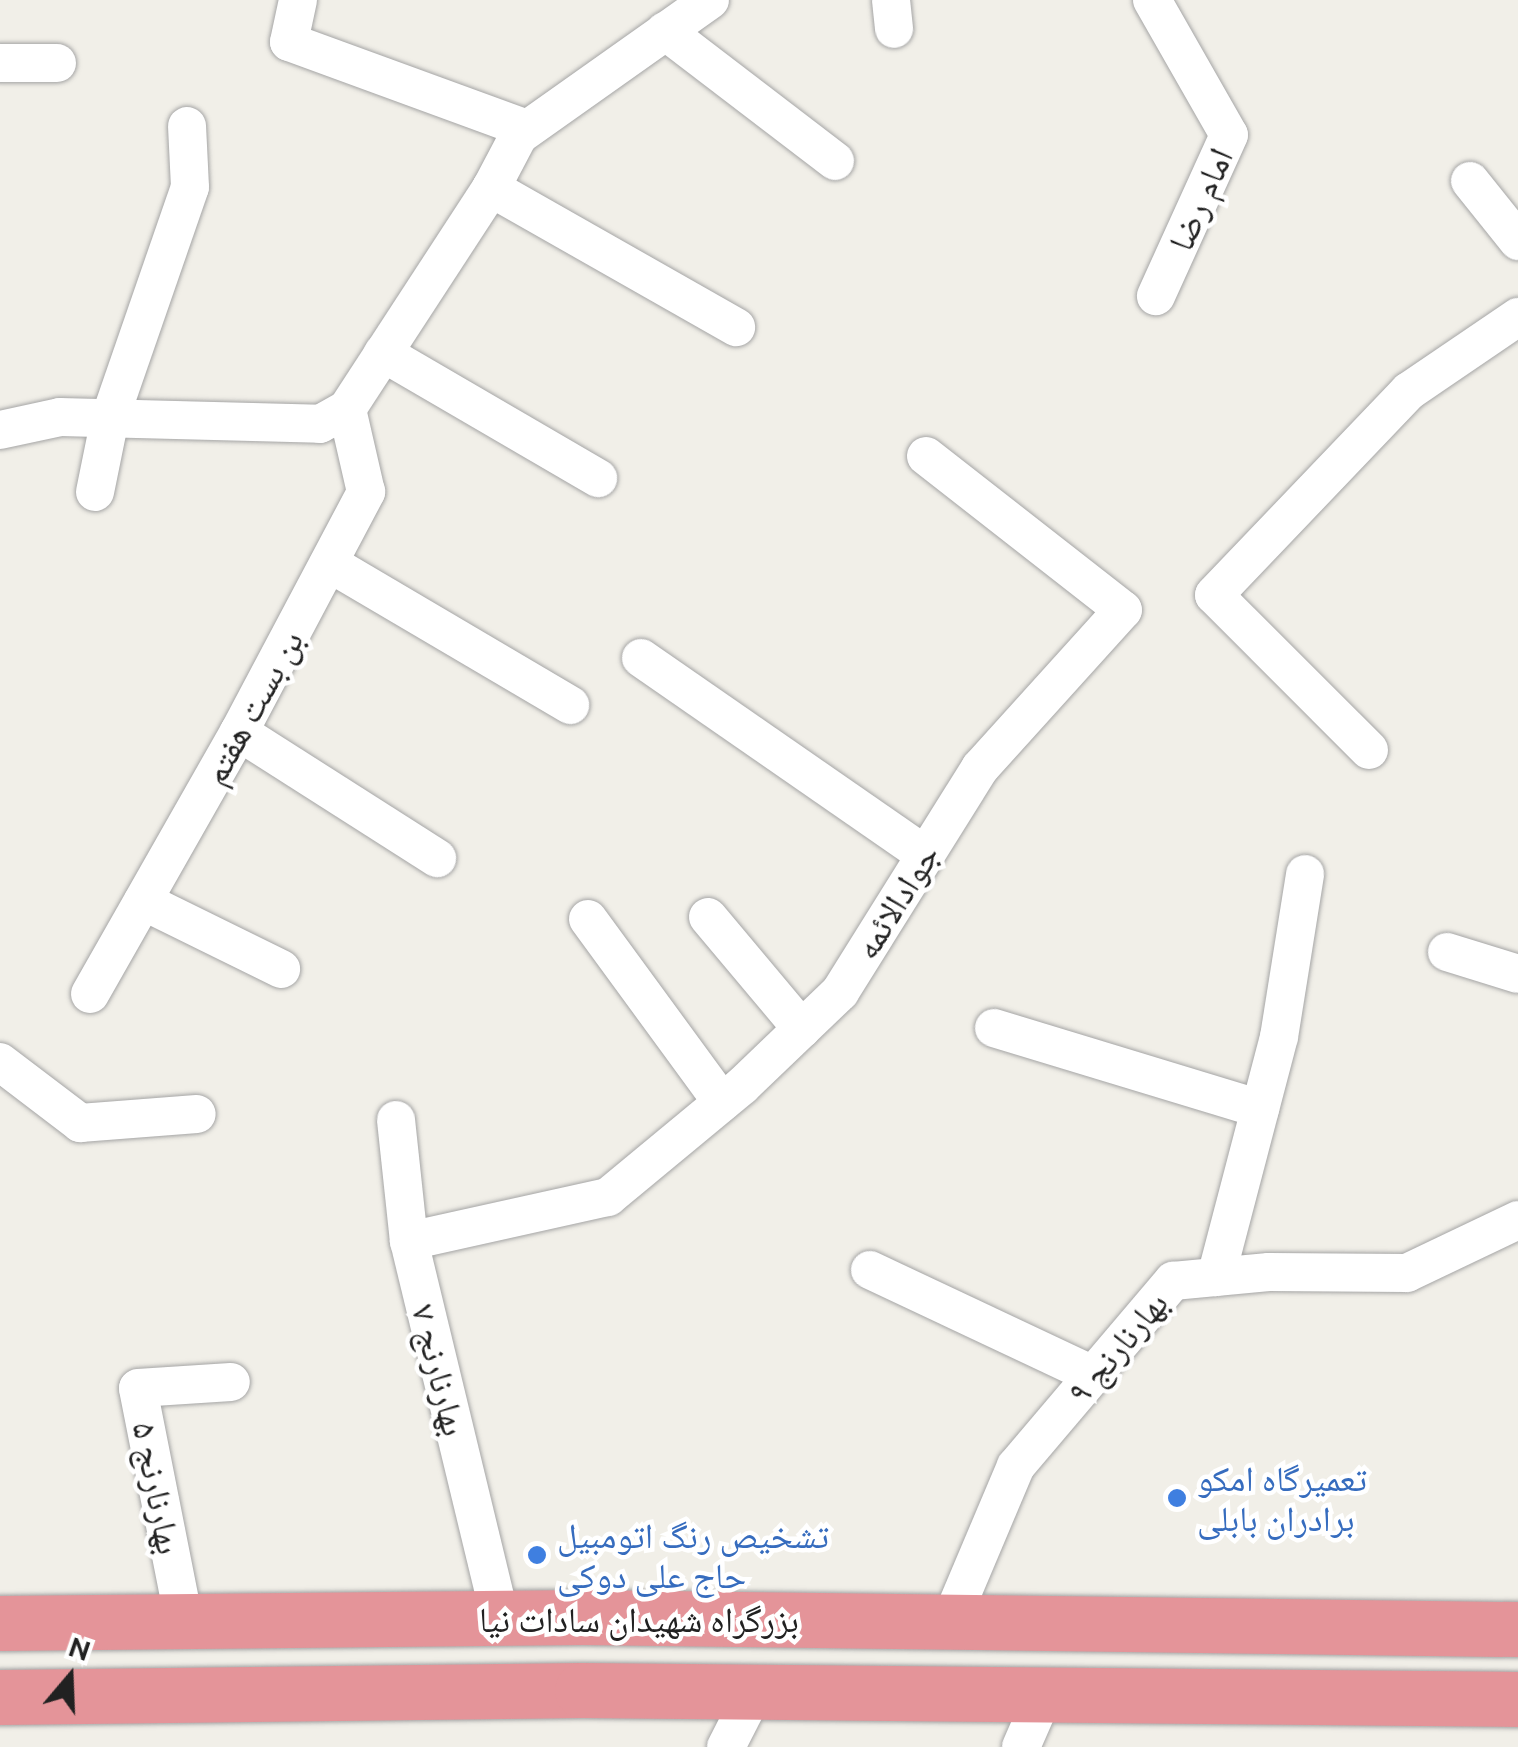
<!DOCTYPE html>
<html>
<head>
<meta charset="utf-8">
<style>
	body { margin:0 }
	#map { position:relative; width:1518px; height:1747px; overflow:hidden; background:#f1efe8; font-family:Ubuntu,"Noto Naskh Arabic",sans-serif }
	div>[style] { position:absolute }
	.roads { filter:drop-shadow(0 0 2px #a5a5a5) drop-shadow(0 0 2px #a5a5a5) }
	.minor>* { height:38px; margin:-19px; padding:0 19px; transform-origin:19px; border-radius:19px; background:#fff }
	.highway>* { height:55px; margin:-27.5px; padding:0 27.5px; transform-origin:27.5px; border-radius:27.5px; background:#e49499 }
	.dots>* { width:28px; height:28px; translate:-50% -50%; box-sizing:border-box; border:5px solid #fff; border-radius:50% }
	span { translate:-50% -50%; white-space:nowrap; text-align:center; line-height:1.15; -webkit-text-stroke:9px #fff; paint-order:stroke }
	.street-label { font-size:35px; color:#212121 }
	.shop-label { font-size:35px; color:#366cbe }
	.left { translate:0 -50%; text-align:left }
	.north { position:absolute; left:20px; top:1627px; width:100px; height:100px; -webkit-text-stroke:8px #fff; paint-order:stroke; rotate:19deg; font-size:28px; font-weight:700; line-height:40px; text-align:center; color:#212121 }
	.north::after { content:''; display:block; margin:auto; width:35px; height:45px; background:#212121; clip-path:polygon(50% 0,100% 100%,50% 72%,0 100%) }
</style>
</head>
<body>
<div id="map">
	<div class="roads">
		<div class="minor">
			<i style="left:298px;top:0;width:43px;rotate:102.1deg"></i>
			<i style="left:289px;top:42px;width:253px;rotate:20.1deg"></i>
			<i style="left:710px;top:0;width:234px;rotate:144.7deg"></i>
			<i style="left:519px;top:135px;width:60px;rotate:117.8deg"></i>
			<i style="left:491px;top:188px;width:282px;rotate:29.6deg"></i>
			<i style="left:891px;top:0;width:29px;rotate:84deg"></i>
			<i style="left:1152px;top:0;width:155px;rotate:60.3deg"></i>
			<i style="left:1229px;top:135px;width:177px;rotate:114.4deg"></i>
			<i style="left:665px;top:31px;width:214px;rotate:37.4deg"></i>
			<i style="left:0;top:63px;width:57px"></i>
			<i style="left:1470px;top:181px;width:77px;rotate:51.3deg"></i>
			<i style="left:383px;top:353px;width:249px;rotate:30.2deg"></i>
			<i style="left:0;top:430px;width:61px;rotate:-12.2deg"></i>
			<i style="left:60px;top:417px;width:260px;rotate:1.5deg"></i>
			<i style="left:320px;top:424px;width:31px;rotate:-29deg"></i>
			<i style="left:347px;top:409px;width:264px;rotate:-56.9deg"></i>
			<i style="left:95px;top:492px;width:76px;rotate:-78.5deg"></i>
			<i style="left:110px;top:418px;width:244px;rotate:-70.9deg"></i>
			<i style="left:190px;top:187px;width:61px;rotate:-92.8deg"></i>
			<i style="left:329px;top:563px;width:280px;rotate:30.5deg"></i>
			<i style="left:641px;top:658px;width:346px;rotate:34.7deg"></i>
			<i style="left:239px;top:732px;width:235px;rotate:32.5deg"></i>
			<i style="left:1369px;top:750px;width:219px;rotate:-135deg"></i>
			<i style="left:1214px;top:595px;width:282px;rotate:-46.3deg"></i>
			<i style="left:1409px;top:391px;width:132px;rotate:-34.2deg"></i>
			<i style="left:143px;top:901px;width:154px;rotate:26.2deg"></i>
			<i style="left:708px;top:917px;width:146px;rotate:50deg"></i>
			<i style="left:588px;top:919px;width:227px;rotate:53.8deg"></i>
			<i style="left:1447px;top:952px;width:74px;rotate:17.2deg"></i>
			<i style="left:90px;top:994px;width:301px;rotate:-60.4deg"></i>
			<i style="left:239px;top:732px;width:272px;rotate:-62.1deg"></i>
			<i style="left:366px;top:492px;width:85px;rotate:-102.9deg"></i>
			<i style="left:994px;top:1028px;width:278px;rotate:16.9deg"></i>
			<i style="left:0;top:1062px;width:101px;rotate:37.3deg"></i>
			<i style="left:80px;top:1123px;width:117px;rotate:-4.4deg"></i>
			<i style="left:396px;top:1120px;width:122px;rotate:83.9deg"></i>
			<i style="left:409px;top:1241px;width:388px;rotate:76.4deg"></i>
			<i style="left:409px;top:1241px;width:204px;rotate:-12.5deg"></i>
			<i style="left:608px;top:1197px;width:174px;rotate:-39.6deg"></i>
			<i style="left:742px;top:1086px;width:136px;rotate:-43.8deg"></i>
			<i style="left:840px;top:992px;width:264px;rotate:-58deg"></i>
			<i style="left:980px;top:768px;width:213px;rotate:-47.9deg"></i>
			<i style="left:1123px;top:610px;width:250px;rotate:-142deg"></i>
			<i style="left:870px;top:1270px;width:246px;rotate:25.2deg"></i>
			<i style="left:1216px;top:1277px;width:248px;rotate:-75.3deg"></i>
			<i style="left:1279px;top:1037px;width:165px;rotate:-80.9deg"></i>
			<i style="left:184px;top:1621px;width:237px;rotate:-101.2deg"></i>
			<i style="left:138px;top:1388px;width:93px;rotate:-3.7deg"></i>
			<i style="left:950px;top:1622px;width:169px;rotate:-67.1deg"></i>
			<i style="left:1016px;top:1466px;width:243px;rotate:-49.7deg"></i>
			<i style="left:1173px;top:1281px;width:96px;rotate:-5.4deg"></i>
			<i style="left:1269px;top:1272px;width:138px;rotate:0.4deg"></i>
			<i style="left:1407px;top:1273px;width:123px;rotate:-25.5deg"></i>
			<i style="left:726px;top:1747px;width:62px;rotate:-63deg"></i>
			<i style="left:1021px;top:1747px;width:58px;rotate:-66.5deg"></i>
		</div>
		<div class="highway">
			<i style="left:0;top:1623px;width:583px;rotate:-0.59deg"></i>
			<i style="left:583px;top:1617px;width:935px;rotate:0.74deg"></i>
			<i style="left:0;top:1697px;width:582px;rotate:-0.69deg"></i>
			<i style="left:582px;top:1690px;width:936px;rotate:0.55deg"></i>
		</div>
	</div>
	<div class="dots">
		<i style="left:1177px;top:1498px;background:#3f7fe0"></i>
		<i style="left:537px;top:1555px;background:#3f7fe0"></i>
	</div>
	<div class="street-label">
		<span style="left:1200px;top:199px;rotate:-66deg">امام رضا</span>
		<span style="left:252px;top:707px;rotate:-61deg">بن بست هفتم</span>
		<span style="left:896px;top:901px;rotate:-58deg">جوادالائمه</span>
		<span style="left:1117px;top:1347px;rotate:-50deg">بهارنارنج ۹</span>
		<span style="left:440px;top:1370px;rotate:76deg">بهارنارنج ۷</span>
		<span style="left:158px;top:1488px;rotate:79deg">بهارنارنج ۵</span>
		<span style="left:639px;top:1619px">بزرگراه شهیدان سادات نیا</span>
	</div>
	<div class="shop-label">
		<span class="left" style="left:1197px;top:1498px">تعمیرگاه امکو<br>برادران بابلی</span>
		<span class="left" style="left:557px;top:1555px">تشخیص رنگ اتومبیل<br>حاج علی دوکی</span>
	</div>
	<div class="north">N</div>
</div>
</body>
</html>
